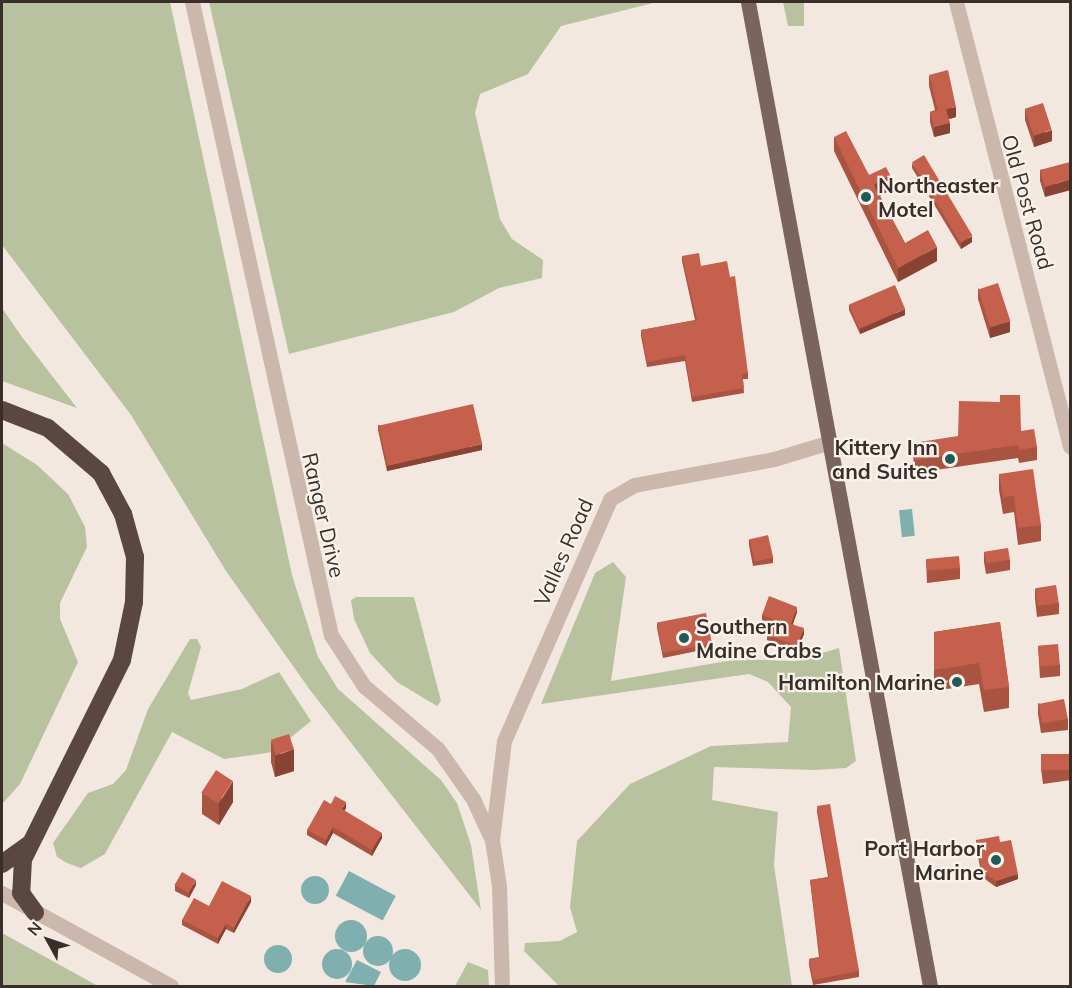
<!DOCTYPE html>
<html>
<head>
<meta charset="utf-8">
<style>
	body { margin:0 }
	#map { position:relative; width:1072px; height:988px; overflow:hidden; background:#f3e8e0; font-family:Mulish,sans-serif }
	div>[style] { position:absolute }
	.green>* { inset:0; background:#b9c29f }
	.water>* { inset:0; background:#7fafae; transform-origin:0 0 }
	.round { border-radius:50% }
	.minor>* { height:15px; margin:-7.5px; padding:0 7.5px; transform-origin:7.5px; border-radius:7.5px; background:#cbb7ab }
	.major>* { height:15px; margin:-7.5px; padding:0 7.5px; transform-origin:7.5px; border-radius:7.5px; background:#7a645c }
	.highway>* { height:18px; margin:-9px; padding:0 9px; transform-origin:9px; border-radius:9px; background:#5a4742 }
	.wall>* { inset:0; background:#a95341 }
	.shaded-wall>* { inset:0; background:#894335 }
	.building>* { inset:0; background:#c4604c; transform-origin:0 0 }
	.dots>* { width:16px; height:16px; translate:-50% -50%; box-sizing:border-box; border:3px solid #faf3ec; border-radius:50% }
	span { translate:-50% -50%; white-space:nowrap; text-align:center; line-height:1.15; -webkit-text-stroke:4.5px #faf3ec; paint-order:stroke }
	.poi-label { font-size:21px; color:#392e2a; font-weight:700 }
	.left { translate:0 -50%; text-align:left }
	.right { translate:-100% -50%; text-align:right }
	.street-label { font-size:21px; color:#392e2a }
	.frame { position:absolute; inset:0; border:3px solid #392e2a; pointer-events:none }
	.north { position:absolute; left:18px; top:910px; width:60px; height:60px; -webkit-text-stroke:4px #faf3ec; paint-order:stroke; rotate:310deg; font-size:16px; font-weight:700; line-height:24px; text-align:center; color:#392e2a }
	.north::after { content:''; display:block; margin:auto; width:21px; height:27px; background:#392e2a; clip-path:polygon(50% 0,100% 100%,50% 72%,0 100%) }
</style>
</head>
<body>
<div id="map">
	<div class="green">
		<i style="clip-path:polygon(2px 2px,170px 2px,292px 575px,318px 657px,338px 689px,441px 780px,457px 803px,471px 845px,481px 910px,310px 690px,226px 571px,131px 415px,2px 245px)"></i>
		<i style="clip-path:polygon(209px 2px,657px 2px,561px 26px,528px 74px,480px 94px,475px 113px,500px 219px,512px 239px,543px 260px,542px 278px,499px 288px,454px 312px,289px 354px)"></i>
		<i style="clip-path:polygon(783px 2px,804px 2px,804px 26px,788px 26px)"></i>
		<i style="clip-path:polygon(2px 308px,22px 337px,77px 408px,2px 381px)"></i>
		<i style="clip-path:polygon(2px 443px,37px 465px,68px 494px,85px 527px,87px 547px,60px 603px,60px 619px,78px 662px,20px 784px,2px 804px)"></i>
		<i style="clip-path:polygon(613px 562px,626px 577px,611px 681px,739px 659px,795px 661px,839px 648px,856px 761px,846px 768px,815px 770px,714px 767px,712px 800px,778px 812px,774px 865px,792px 986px,559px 986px,524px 951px,525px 943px,560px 941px,577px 932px,570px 907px,577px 841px,630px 784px,711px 746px,788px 742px,791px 707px,768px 682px,749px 674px,541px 704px,595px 573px)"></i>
		<i style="clip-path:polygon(356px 597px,414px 597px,441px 701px,437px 706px,397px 682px,370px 653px,354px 619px,351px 600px)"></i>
		<i style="clip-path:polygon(190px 639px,197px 639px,201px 647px,188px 693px,191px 700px,242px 689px,279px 672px,311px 721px,273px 752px,224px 759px,172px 732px,105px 854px,81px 868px,67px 863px,57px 857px,53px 843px,88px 793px,113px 784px,126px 770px,148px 709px)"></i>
		<i style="clip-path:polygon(2px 933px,98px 986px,2px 986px)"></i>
		<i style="clip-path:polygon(468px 962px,488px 970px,489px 986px,455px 986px)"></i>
	</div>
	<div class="water">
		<i style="left:912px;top:509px;width:27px;height:13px;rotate:84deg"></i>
		<i style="left:349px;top:871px;width:53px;height:28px;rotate:28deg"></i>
		<i class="round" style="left:301px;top:876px;width:28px;height:28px"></i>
		<i class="round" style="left:335px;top:920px;width:32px;height:32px"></i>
		<i class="round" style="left:363px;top:936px;width:30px;height:30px"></i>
		<i class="round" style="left:264px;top:945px;width:28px;height:28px"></i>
		<i class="round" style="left:322px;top:949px;width:30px;height:30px"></i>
		<i class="round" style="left:389px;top:949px;width:32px;height:32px"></i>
		<i style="clip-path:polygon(357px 960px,381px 972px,374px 986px,345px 982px)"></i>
	</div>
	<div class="minor">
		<i style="left:192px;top:2px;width:648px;rotate:77.62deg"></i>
		<i style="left:331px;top:635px;width:61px;rotate:57.1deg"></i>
		<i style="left:364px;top:686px;width:97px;rotate:40.4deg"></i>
		<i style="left:438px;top:749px;width:61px;rotate:55deg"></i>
		<i style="left:473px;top:799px;width:45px;rotate:65.1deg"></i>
		<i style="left:492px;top:840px;width:47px;rotate:81.3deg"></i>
		<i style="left:499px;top:886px;width:100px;rotate:88.3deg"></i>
		<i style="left:956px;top:2px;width:459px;rotate:75.6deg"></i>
		<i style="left:492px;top:840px;width:100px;rotate:-83.1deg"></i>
		<i style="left:504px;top:741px;width:264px;rotate:-66.3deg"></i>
		<i style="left:610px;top:499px;width:28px;rotate:-30deg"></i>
		<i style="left:634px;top:485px;width:142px;rotate:-10.5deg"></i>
		<i style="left:774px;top:459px;width:59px;rotate:-16.9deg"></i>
		<i style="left:2px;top:893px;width:193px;rotate:28.8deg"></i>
	</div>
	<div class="major">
		<i style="left:748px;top:2px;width:1001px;rotate:79.52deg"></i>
	</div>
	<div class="highway">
		<i style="left:2px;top:410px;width:49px;rotate:21.4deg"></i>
		<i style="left:48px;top:428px;width:70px;rotate:40.3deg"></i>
		<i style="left:101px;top:473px;width:47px;rotate:61.8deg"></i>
		<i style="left:123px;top:514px;width:45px;rotate:74.4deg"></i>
		<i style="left:135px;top:557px;width:45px;rotate:91.3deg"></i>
		<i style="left:134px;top:602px;width:59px;rotate:101.7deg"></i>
		<i style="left:122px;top:660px;width:222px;rotate:116.4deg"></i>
		<i style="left:23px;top:859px;width:34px;rotate:93deg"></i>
		<i style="left:21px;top:893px;width:24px;rotate:54deg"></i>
		<i style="left:2px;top:864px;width:32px;rotate:-36deg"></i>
	</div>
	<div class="wall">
		<i style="clip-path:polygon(929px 75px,956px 117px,949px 119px,950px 133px,934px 137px,930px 122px,930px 112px,935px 110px,929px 86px)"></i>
		<i style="clip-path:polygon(1025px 109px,1052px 141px,1034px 147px,1025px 120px)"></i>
		<i style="clip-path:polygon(834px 137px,869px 175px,890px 190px,880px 196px,905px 243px,937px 261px,898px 282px,834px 151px)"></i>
		<i style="clip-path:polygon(912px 163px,972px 242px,961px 249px,912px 168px)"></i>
		<i style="clip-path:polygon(1071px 164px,1045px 197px,1040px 181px,1040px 170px)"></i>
		<i style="clip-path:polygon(682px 256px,701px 266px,748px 373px,748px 379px,743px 379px,744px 393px,692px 402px,685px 361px,647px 367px,641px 336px,641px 330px,695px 320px,682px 261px)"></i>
		<i style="clip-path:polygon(978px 288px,1010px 332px,990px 338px,978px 299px)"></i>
		<i style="clip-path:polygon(849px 305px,905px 315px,860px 334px,849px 310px)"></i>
		<i style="clip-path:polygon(378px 425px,482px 450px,387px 471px,378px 430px)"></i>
		<i style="clip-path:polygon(1021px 431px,1037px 447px,1037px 460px,1019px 463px,1018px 458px,915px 473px,913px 456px,913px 443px)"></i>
		<i style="clip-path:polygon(999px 474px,1041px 525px,1041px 541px,1018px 545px,1014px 512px,1003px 514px,999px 490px)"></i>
		<i style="clip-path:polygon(749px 539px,773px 557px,773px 563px,753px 566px,749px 545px)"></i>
		<i style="clip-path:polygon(984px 552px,1010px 560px,1010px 570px,986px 574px,984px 562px)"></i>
		<i style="clip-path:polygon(926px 560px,960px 568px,960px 579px,927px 583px)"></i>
		<i style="clip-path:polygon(1035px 589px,1059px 603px,1059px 614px,1037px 617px,1035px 599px)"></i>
		<i style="clip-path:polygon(797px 612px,793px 624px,804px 634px,797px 651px,767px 640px,767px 635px,771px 623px,762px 620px,762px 615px)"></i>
		<i style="clip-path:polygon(1000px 622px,1009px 687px,1009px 708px,984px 712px,979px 684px,934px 691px,934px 632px)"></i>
		<i style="clip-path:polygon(657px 623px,712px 643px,712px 648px,663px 658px,657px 628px)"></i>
		<i style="clip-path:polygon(1038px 646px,1060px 665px,1060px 676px,1040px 678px)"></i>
		<i style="clip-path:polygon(1038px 703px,1068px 719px,1068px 730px,1041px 733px,1038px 714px)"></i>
		<i style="clip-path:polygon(271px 741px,294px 771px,275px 777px,271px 762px)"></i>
		<i style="clip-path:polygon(1071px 754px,1071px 780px,1043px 784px,1041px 769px,1041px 758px)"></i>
		<i style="clip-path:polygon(202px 793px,233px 802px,219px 825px,202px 814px)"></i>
		<i style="clip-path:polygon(331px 804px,346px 808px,344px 811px,382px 838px,372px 856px,333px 833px,326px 846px,307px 835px,307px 830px)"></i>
		<i style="clip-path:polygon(817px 806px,859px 971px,859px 977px,813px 985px,809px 965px,809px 959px,819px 957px,810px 880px,828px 877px,817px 812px)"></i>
		<i style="clip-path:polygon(976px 840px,1000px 842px,1018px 879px,996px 887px,982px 877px,976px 846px)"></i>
		<i style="clip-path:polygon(175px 885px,196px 885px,189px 898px,175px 891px)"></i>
		<i style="clip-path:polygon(251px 902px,234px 933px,226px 929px,218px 944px,182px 925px,182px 920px,209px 906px)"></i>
	</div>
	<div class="shaded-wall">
		<i style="clip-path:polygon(956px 107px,956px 117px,946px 120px,946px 109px)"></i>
		<i style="clip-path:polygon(950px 123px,950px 133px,934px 137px,934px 127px)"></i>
		<i style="clip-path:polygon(1052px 130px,1052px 141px,1034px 147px,1034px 136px)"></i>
		<i style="clip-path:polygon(890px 175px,890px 190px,874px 199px,874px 185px)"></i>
		<i style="clip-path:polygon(1071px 179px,1071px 190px,1045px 197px,1045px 187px)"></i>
		<i style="clip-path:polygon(972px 236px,972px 242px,961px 249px,961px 243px)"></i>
		<i style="clip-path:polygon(937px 247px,937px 261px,898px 282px,898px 268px)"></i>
		<i style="clip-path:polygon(905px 309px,905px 315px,860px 334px,860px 329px)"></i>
		<i style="clip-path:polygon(1010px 321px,1010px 332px,990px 338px,990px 327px)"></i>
		<i style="clip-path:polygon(482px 444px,482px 450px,387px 471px,387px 466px)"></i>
		<i style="clip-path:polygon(797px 607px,797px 612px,791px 629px,791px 624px)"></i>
		<i style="clip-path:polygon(804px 628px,804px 634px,797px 651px,797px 646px)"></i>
		<i style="clip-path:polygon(294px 749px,294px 771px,275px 777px,275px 756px)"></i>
		<i style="clip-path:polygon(233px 781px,233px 802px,219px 825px,219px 803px)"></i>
		<i style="clip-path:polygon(346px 802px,346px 808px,342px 815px,342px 809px)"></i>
		<i style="clip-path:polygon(333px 827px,333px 833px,326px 846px,326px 840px)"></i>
		<i style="clip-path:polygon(382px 833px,382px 838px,372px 856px,372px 850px)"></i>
		<i style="clip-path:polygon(1018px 874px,1018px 879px,996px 887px,996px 881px)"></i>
		<i style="clip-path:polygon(196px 880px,196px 885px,189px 898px,189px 893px)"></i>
		<i style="clip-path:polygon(251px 896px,251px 902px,234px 933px,234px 928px)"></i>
		<i style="clip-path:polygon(226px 924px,226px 929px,218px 944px,218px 938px)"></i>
	</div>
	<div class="building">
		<i style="clip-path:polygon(948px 70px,956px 107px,946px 109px,950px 123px,934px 127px,930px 112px,938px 110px,929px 75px)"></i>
		<i style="left:1043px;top:103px;width:28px;height:19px;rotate:72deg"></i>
		<i style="clip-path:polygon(846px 131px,869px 175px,886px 167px,890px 175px,874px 185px,905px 243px,928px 230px,937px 247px,898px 268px,834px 137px)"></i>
		<i style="left:924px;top:155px;width:94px;height:14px;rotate:59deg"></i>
		<i style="clip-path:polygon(1070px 162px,1071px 179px,1045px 187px,1040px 170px)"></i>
		<i style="clip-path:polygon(699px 253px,701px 266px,727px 261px,730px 277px,735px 276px,748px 373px,742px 374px,744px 388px,692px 397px,685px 355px,647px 362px,641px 330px,697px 320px,682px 256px)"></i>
		<i style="left:998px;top:283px;width:40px;height:21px;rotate:72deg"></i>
		<i style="left:895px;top:285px;width:26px;height:50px;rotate:67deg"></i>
		<i style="clip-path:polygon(1000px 395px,1020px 395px,1021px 431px,1034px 429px,1037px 447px,1019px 450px,1018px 445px,915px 460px,913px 443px,958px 436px,959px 401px,1000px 402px)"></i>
		<i style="left:473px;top:404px;width:41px;height:97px;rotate:77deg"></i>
		<i style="clip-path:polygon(1033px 469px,1041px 525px,1018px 528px,1014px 496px,1003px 497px,999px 474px)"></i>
		<i style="left:768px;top:535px;width:23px;height:19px;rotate:77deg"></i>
		<i style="left:1008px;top:548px;width:12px;height:24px;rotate:81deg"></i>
		<i style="left:959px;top:556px;width:12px;height:33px;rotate:85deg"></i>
		<i style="left:1056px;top:585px;width:18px;height:21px;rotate:81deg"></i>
		<i style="clip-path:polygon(769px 596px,797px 607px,791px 624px,804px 628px,797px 646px,767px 635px,773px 619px,762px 615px)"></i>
		<i style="left:706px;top:613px;width:31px;height:50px;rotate:79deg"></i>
		<i style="clip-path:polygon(1000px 622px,1009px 687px,984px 690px,979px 663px,934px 670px,934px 632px)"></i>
		<i style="left:1058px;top:644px;width:21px;height:20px;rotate:85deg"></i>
		<i style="left:1064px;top:699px;width:20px;height:26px;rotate:79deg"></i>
		<i style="left:289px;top:734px;width:16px;height:19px;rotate:72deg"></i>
		<i style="left:1071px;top:754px;width:16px;height:30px;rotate:90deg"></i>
		<i style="left:216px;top:770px;width:20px;height:27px;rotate:33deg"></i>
		<i style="clip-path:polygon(335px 796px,346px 802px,342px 809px,382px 833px,372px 850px,333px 827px,326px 840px,307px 830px,324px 800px,331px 804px)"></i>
		<i style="clip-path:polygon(830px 804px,859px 971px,813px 980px,809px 959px,820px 957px,810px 880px,829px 877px,817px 806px)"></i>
		<i style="clip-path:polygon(999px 836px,1000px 842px,1011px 840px,1018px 874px,996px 881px,982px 872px,976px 840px)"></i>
		<i style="left:182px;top:872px;width:16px;height:15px;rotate:30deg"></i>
		<i style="clip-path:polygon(222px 881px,251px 896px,234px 928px,226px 924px,218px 938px,182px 920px,194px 898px,209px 906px)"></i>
	</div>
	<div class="dots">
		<i style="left:866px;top:197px;background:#205a59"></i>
		<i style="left:950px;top:459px;background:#205a59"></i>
		<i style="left:684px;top:638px;background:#205a59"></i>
		<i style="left:957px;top:682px;background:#205a59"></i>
		<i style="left:996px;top:860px;background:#205a59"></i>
	</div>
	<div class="poi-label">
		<span class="left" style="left:878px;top:197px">Northeaster<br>Motel</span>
		<span class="right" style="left:938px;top:459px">Kittery Inn<br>and Suites</span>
		<span class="left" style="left:696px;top:638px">Southern<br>Maine Crabs</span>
		<span class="right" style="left:945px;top:682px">Hamilton Marine</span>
		<span class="right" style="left:984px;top:860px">Port Harbor<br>Marine</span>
	</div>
	<div class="street-label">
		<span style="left:1028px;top:202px;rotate:74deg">Old Post Road</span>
		<span style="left:324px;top:515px;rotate:77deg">Ranger Drive</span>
		<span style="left:563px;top:552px;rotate:-66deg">Valles Road</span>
	</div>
	<div class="frame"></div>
	<div class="north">N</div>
</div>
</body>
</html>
